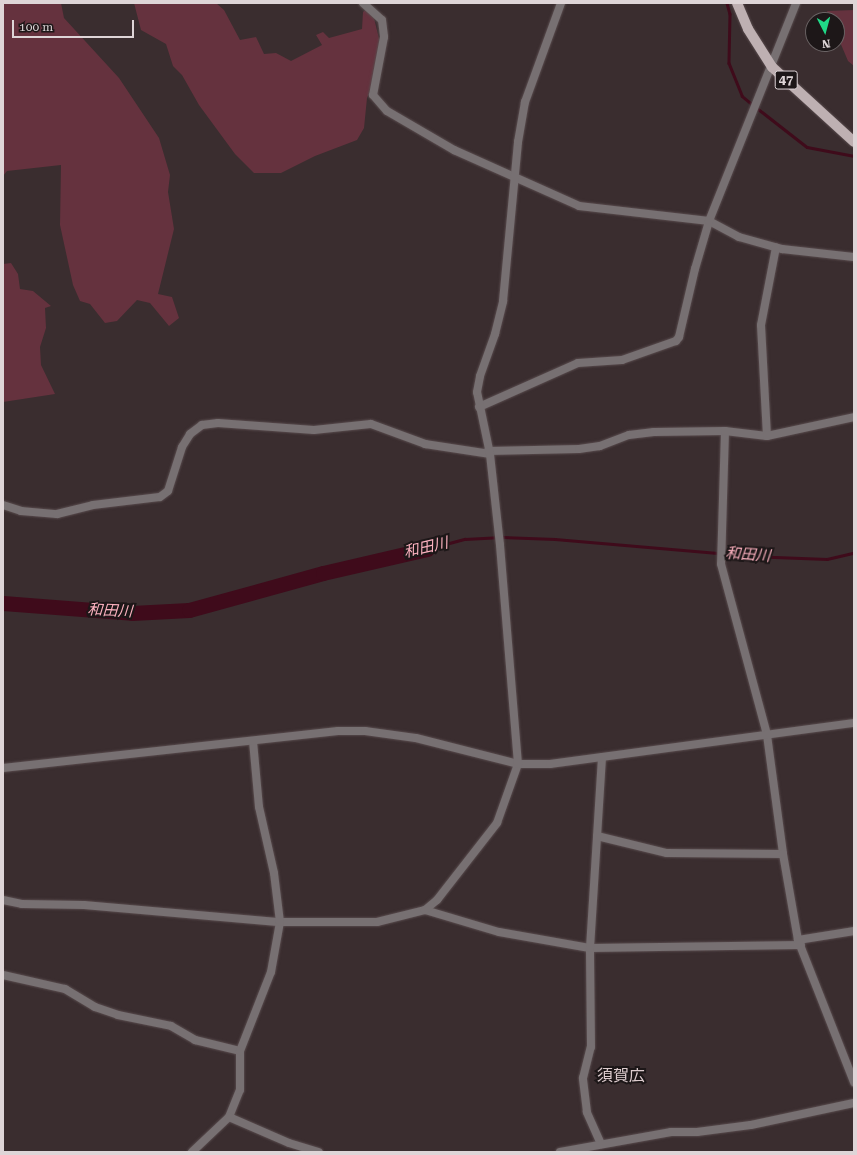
<!DOCTYPE html>
<html>
<head>
<meta charset="utf-8">
<style>
	body { margin:0 }
	#map { position:relative; width:857px; height:1155px; overflow:hidden; background:#3a2d2f; font-family:"Roboto Serif","Noto Sans JP",serif }
	div>[style] { position:absolute }
	.green>* { inset:0; background:#65323e }
	.stream>* { height:2.5px; margin:-1.25px; padding:0 1.25px; transform-origin:1.25px; border-radius:1.25px; background:#3f0b1b }
	.river>* { height:15px; margin:-7.5px; padding:0 7.5px; transform-origin:7.5px; border-radius:7.5px; background:#3f0b1b }
	.roads { filter:drop-shadow(0 0 1px #584b4d) drop-shadow(0 0 1px #584b4d) }
	.minor>* { height:8px; margin:-4px; padding:0 4px; transform-origin:4px; border-radius:4px; background:#777072 }
	.tertiary>* { height:8px; margin:-4px; padding:0 4px; transform-origin:4px; border-radius:4px; background:#777072 }
	.primary>* { height:10px; margin:-5px; padding:0 5px; transform-origin:5px; border-radius:5px; background:#beb0b2 }
	span { translate:-50% -50%; white-space:nowrap; text-align:center; line-height:1.15; -webkit-text-stroke:4px #1d1718; paint-order:stroke }
	.shield-label span { padding:1px 3px; background:#1d1718; border:1px solid; border-radius:3px; -webkit-text-stroke-width:0 }
	.shield-label { font-size:13px; color:#ded5d7; font-weight:700 }
	.water-label { font-size:15px; color:#fcb1bf; font-style:italic }
	.quarter-label { font-size:16px; color:#decdcf }
	.frame { position:absolute; inset:0; border:4px solid #ded5d7; pointer-events:none }
	.north { position:absolute; left:805px; top:12px; width:40px; height:40px; box-sizing:border-box; background:#1d1718; border:1px solid #6a6364; border-radius:50%; rotate:174deg; font-size:11px; font-weight:700; line-height:16px; text-align:center; color:#ded5d7 }
	.north::after { content:''; display:block; margin:auto; width:14px; height:18px; background:#20d887; clip-path:polygon(50% 0,100% 100%,50% 72%,0 100%) }
	.scale { position:absolute; left:12px; top:20px; width:122px; height:18px; box-sizing:border-box; border:2px solid #ded5d7; border-top:0; padding-left:5px; font-size:12px; line-height:14px; white-space:nowrap; color:#ded5d7; -webkit-text-stroke:3px #1d1718; paint-order:stroke }
</style>
</head>
<body>
<div id="map">
	<div class="green">
		<i style="clip-path:polygon(3px 3px,61px 3px,64px 18px,119px 78px,159px 138px,170px 175px,168px 192px,174px 229px,158px 294px,172px 297px,179px 318px,169px 326px,150px 303px,137px 300px,117px 321px,105px 323px,90px 304px,80px 301px,73px 285px,60px 225px,61px 165px,7px 171px,3px 176px)"></i>
		<i style="clip-path:polygon(134px 3px,216px 3px,224px 10px,240px 40px,256px 37px,264px 54px,276px 53px,291px 61px,322px 45px,316px 35px,323px 32px,329px 38px,362px 29px,363px 12px,366px 9px,373px 14px,384px 59px,367px 98px,364px 128px,357px 140px,315px 156px,281px 173px,254px 173px,235px 154px,199px 105px,182px 75px,173px 66px,166px 44px,141px 30px)"></i>
		<i style="clip-path:polygon(854px 10px,854px 66px,848px 61px,837px 35px,837px 20px,831px 20px,827px 11px)"></i>
		<i style="clip-path:polygon(11px 263px,18px 274px,20px 289px,33px 291px,51px 306px,45px 308px,46px 328px,40px 347px,41px 365px,55px 394px,3px 402px,3px 264px)"></i>
	</div>
	<div class="stream">
		<i style="left:727px;top:3px;width:11px;rotate:75deg"></i>
		<i style="left:730px;top:14px;width:49px;rotate:91.2deg"></i>
		<i style="left:729px;top:63px;width:35px;rotate:68deg"></i>
		<i style="left:742px;top:96px;width:14px;rotate:39deg"></i>
		<i style="left:757px;top:108px;width:63px;rotate:38deg"></i>
		<i style="left:807px;top:147px;width:48px;rotate:10.8deg"></i>
		<i style="left:427px;top:549px;width:39px;rotate:-15deg"></i>
		<i style="left:465px;top:539px;width:37px;rotate:-3deg"></i>
		<i style="left:502px;top:537px;width:53px;rotate:2.2deg"></i>
		<i style="left:555px;top:539px;width:198px;rotate:4.9deg"></i>
		<i style="left:752px;top:556px;width:75px;rotate:2.3deg"></i>
		<i style="left:827px;top:559px;width:28px;rotate:-13deg"></i>
	</div>
	<div class="river">
		<i style="left:3px;top:603px;width:129px;rotate:4.4deg"></i>
		<i style="left:132px;top:613px;width:57px;rotate:-3deg"></i>
		<i style="left:189px;top:610px;width:139px;rotate:-15.4deg"></i>
		<i style="left:323px;top:573px;width:107px;rotate:-13deg"></i>
	</div>
	<div class="roads">
		<div class="minor">
			<i style="left:363px;top:3px;width:25px;rotate:42deg"></i>
			<i style="left:382px;top:20px;width:17px;rotate:83deg"></i>
			<i style="left:384px;top:37px;width:59px;rotate:100.7deg"></i>
			<i style="left:373px;top:95px;width:21px;rotate:49deg"></i>
			<i style="left:387px;top:111px;width:78px;rotate:30.2deg"></i>
			<i style="left:454px;top:150px;width:137px;rotate:24.1deg"></i>
			<i style="left:579px;top:206px;width:131px;rotate:6.6deg"></i>
			<i style="left:709px;top:221px;width:34px;rotate:28deg"></i>
			<i style="left:739px;top:237px;width:45px;rotate:15.6deg"></i>
			<i style="left:782px;top:249px;width:72px;rotate:6.3deg"></i>
			<i style="left:479px;top:407px;width:108px;rotate:-24deg"></i>
			<i style="left:578px;top:363px;width:44px;rotate:-3.9deg"></i>
			<i style="left:622px;top:360px;width:57px;rotate:-19.4deg"></i>
			<i style="left:676px;top:341px;width:5px;rotate:-53deg"></i>
			<i style="left:679px;top:337px;width:70px;rotate:-76.8deg"></i>
			<i style="left:695px;top:269px;width:50px;rotate:-73.7deg"></i>
			<i style="left:709px;top:221px;width:235px;rotate:-68.2deg"></i>
			<i style="left:725px;top:431px;width:133px;rotate:91.7deg"></i>
			<i style="left:721px;top:564px;width:177px;rotate:74.9deg"></i>
			<i style="left:767px;top:436px;width:111px;rotate:-93.1deg"></i>
			<i style="left:761px;top:325px;width:79px;rotate:-79.1deg"></i>
			<i style="left:488px;top:451px;width:91px;rotate:-1.3deg"></i>
			<i style="left:579px;top:449px;width:21px;rotate:-8deg"></i>
			<i style="left:600px;top:446px;width:31px;rotate:-21deg"></i>
			<i style="left:629px;top:435px;width:25px;rotate:-7deg"></i>
			<i style="left:654px;top:432px;width:71px;rotate:-0.8deg"></i>
			<i style="left:725px;top:431px;width:42px;rotate:6.8deg"></i>
			<i style="left:767px;top:436px;width:89px;rotate:-12.3deg"></i>
			<i style="left:3px;top:505px;width:19px;rotate:18deg"></i>
			<i style="left:21px;top:511px;width:36px;rotate:5deg"></i>
			<i style="left:57px;top:514px;width:37px;rotate:-14deg"></i>
			<i style="left:93px;top:505px;width:67px;rotate:-6.8deg"></i>
			<i style="left:160px;top:497px;width:10px;rotate:-37deg"></i>
			<i style="left:168px;top:491px;width:46px;rotate:-72.3deg"></i>
			<i style="left:182px;top:447px;width:15px;rotate:-58deg"></i>
			<i style="left:190px;top:434px;width:15px;rotate:-37deg"></i>
			<i style="left:202px;top:425px;width:16px;rotate:-7deg"></i>
			<i style="left:218px;top:423px;width:96px;rotate:4.2deg"></i>
			<i style="left:314px;top:430px;width:57px;rotate:-6deg"></i>
			<i style="left:371px;top:424px;width:58px;rotate:20.3deg"></i>
			<i style="left:425px;top:444px;width:66px;rotate:8.7deg"></i>
			<i style="left:597px;top:836px;width:72px;rotate:13.7deg"></i>
			<i style="left:667px;top:853px;width:116px;rotate:0.5deg"></i>
			<i style="left:3px;top:900px;width:19px;rotate:12deg"></i>
			<i style="left:22px;top:904px;width:62px;rotate:0.9deg"></i>
			<i style="left:84px;top:905px;width:197px;rotate:5deg"></i>
			<i style="left:280px;top:922px;width:97px"></i>
			<i style="left:377px;top:922px;width:49px;rotate:-14deg"></i>
			<i style="left:425px;top:910px;width:77px;rotate:16.6deg"></i>
			<i style="left:499px;top:932px;width:92px;rotate:10deg"></i>
			<i style="left:590px;top:948px;width:211px;rotate:-0.8deg"></i>
			<i style="left:798px;top:940px;width:57px;rotate:-9.1deg"></i>
			<i style="left:3px;top:975px;width:64px;rotate:12.7deg"></i>
			<i style="left:65px;top:989px;width:35px;rotate:31deg"></i>
			<i style="left:95px;top:1007px;width:24px;rotate:19deg"></i>
			<i style="left:118px;top:1015px;width:54px;rotate:11.7deg"></i>
			<i style="left:171px;top:1026px;width:28px;rotate:30deg"></i>
			<i style="left:195px;top:1040px;width:46px;rotate:13.7deg"></i>
			<i style="left:229px;top:1117px;width:29px;rotate:-68deg"></i>
			<i style="left:240px;top:1090px;width:39px;rotate:-90deg"></i>
			<i style="left:240px;top:1051px;width:85px;rotate:-68.6deg"></i>
			<i style="left:271px;top:972px;width:51px;rotate:-79.8deg"></i>
			<i style="left:280px;top:922px;width:49px;rotate:-97deg"></i>
			<i style="left:274px;top:873px;width:68px;rotate:-102.8deg"></i>
			<i style="left:259px;top:807px;width:66px;rotate:-95.2deg"></i>
			<i style="left:601px;top:1144px;width:35px;rotate:-114deg"></i>
			<i style="left:587px;top:1112px;width:34px;rotate:-97deg"></i>
			<i style="left:583px;top:1078px;width:32px;rotate:-76deg"></i>
			<i style="left:591px;top:1047px;width:99px;rotate:-90.6deg"></i>
			<i style="left:590px;top:948px;width:191px;rotate:-86.4deg"></i>
		</div>
		<div class="tertiary">
			<i style="left:767px;top:735px;width:120px;rotate:82.3deg"></i>
			<i style="left:783px;top:854px;width:87px;rotate:80.1deg"></i>
			<i style="left:798px;top:940px;width:153px;rotate:68.5deg"></i>
			<i style="left:3px;top:768px;width:337px;rotate:-6.3deg"></i>
			<i style="left:338px;top:731px;width:27px"></i>
			<i style="left:365px;top:731px;width:51px;rotate:7.8deg"></i>
			<i style="left:416px;top:738px;width:105px;rotate:14.3deg"></i>
			<i style="left:518px;top:764px;width:32px"></i>
			<i style="left:550px;top:764px;width:307px;rotate:-7.7deg"></i>
			<i style="left:425px;top:910px;width:16px;rotate:-40deg"></i>
			<i style="left:437px;top:900px;width:98px;rotate:-52.1deg"></i>
			<i style="left:497px;top:823px;width:63px;rotate:-70.4deg"></i>
			<i style="left:518px;top:764px;width:220px;rotate:-94.7deg"></i>
			<i style="left:500px;top:545px;width:92px;rotate:-96.3deg"></i>
			<i style="left:490px;top:454px;width:63px;rotate:-101.8deg"></i>
			<i style="left:477px;top:392px;width:16px;rotate:-79deg"></i>
			<i style="left:480px;top:376px;width:45px;rotate:-70.3deg"></i>
			<i style="left:495px;top:334px;width:34px;rotate:-76deg"></i>
			<i style="left:503px;top:301px;width:160px;rotate:-84.6deg"></i>
			<i style="left:518px;top:142px;width:41px;rotate:-80.1deg"></i>
			<i style="left:525px;top:102px;width:105px;rotate:-70deg"></i>
			<i style="left:192px;top:1152px;width:51px;rotate:-43.4deg"></i>
			<i style="left:229px;top:1117px;width:65px;rotate:23.4deg"></i>
			<i style="left:289px;top:1143px;width:31px;rotate:17deg"></i>
			<i style="left:560px;top:1152px;width:113px;rotate:-10.2deg"></i>
			<i style="left:671px;top:1132px;width:26px"></i>
			<i style="left:697px;top:1132px;width:54px;rotate:-7.4deg"></i>
			<i style="left:751px;top:1125px;width:105px;rotate:-12.1deg"></i>
		</div>
		<div class="primary">
			<i style="left:737px;top:3px;width:28px;rotate:67deg"></i>
			<i style="left:748px;top:29px;width:45px;rotate:57.7deg"></i>
			<i style="left:772px;top:67px;width:111px;rotate:42.4deg"></i>
		</div>
	</div>
	<div class="shield-label">
		<span style="left:786px;top:80px">47</span>
	</div>
	<div class="water-label">
		<span style="left:426px;top:548px;rotate:-13deg">和田川</span>
		<span style="left:748px;top:555px;rotate:4deg">和田川</span>
		<span style="left:110px;top:611px;rotate:3deg">和田川</span>
	</div>
	<div class="quarter-label">
		<span style="left:621px;top:1076px">須賀広</span>
	</div>
	<div class="frame"></div>
	<div class="north">N</div>
	<div class="scale">100 m</div>
</div>
</body>
</html>
